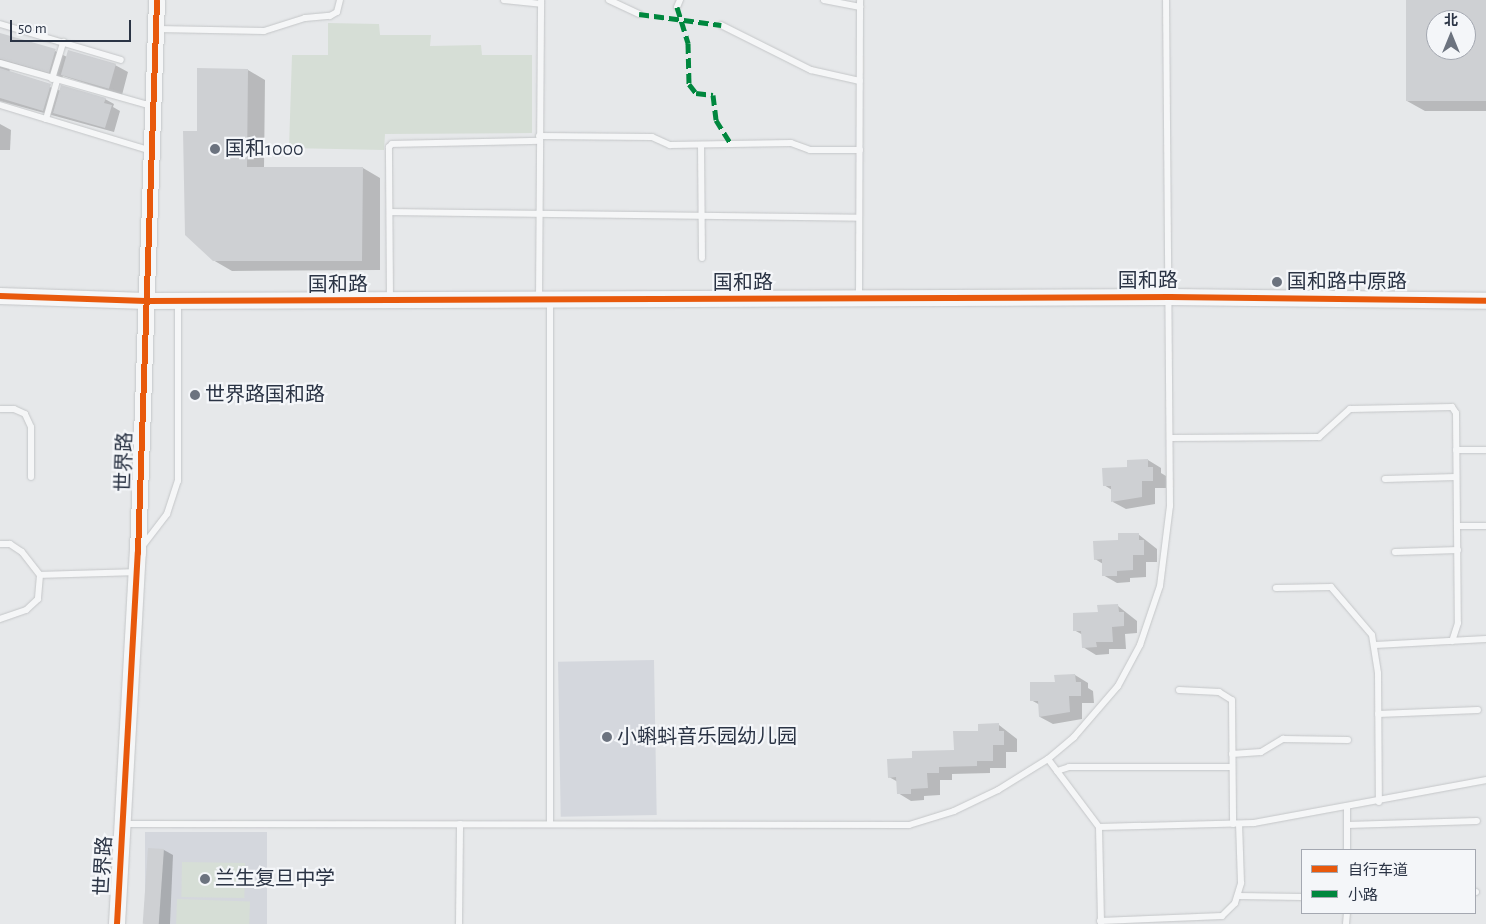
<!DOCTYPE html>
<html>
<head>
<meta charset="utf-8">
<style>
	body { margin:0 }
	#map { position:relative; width:1486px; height:924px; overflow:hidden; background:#e6e8ea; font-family:"Alegreya Sans","Noto Sans SC",sans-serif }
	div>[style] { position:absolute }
	.built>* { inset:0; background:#d4d7dd; transform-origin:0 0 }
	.green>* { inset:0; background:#d6ded6; transform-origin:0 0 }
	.shadow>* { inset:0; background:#0003 }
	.building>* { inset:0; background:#ced0d3; transform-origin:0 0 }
	.roads { filter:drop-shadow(0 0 1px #c4c6c8) drop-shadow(0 0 1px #c4c6c8) }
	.service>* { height:6px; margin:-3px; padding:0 3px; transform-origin:3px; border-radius:3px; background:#f5f6f7 }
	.tertiary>* { height:16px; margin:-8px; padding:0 8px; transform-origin:8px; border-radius:8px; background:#f5f6f7 }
	.quiet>* { height:5px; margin-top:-2.5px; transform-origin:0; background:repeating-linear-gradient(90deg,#00873e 0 10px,transparent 0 15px) }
	.cycleway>* { height:6px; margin:-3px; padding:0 3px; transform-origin:3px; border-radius:3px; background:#e8590c }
	.dots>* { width:14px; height:14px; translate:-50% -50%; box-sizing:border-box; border:2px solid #f4f6f9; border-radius:50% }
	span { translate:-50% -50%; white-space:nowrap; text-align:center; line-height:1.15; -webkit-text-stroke:4.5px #f4f6f9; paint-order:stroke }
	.poi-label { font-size:20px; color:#2b3445 }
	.left { translate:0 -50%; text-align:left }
	.street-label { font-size:20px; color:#2b3445 }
	.legend { position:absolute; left:1301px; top:849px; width:175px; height:65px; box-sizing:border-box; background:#f4f6f9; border:1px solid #a4a8b1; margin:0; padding:6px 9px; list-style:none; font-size:15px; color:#2b3445 }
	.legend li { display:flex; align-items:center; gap:10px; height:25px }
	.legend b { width:25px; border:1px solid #a4a8b1 }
	.north { position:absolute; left:1426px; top:10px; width:50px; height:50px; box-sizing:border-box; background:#f4f6f9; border:1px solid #a4a8b1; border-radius:50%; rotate:0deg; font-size:14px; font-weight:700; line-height:20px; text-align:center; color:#2b3445 }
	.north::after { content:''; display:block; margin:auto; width:18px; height:22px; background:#6c737f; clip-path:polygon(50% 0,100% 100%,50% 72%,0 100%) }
	.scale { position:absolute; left:10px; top:20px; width:121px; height:22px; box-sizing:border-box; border:2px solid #2b3445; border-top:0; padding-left:6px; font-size:15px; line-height:18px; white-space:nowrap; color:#2b3445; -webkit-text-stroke:4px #f4f6f9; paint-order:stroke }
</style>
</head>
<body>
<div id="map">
	<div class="built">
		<i style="left:654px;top:660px;width:155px;height:96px;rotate:89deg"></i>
		<i style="left:145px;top:832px;width:122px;height:92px"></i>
	</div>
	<div class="green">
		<i style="clip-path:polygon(328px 23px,379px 24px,380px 35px,431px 35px,430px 46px,481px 45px,482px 55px,532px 55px,532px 133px,385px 134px,384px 150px,289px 148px,292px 55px,328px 55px)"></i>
		<i style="left:182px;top:862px;width:63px;height:35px;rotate:1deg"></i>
		<i style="left:177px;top:899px;width:73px;height:25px;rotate:2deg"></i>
	</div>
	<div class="shadow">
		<i style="clip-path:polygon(evenodd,1407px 0,1486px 0,1486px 111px,1425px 111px,1407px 101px,1407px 0,1436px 20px,1466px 20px,1466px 50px,1436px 50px,1436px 20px)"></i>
		<i style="clip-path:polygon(0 35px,55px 51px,67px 57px,115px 65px,128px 72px,122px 95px,63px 76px,62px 78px,9px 67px,10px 73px,61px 91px,105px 99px,114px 104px,113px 107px,120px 111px,114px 132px,0 101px)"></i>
		<i style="clip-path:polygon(248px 70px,265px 80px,264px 169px,363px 168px,380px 178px,380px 270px,232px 271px,213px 260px,198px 132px)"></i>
		<i style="clip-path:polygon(0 124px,11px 130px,10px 150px,0 150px)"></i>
		<i style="clip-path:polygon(1148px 460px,1161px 468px,1161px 473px,1166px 476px,1166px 488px,1155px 488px,1155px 504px,1126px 509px,1113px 502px,1112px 490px,1104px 485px,1128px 468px)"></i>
		<i style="clip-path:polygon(1138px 534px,1157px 549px,1157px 562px,1146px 562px,1146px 577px,1130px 578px,1130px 582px,1117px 583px,1103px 575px,1103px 564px,1095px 559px,1119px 541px)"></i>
		<i style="clip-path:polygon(1118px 606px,1137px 621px,1137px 633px,1125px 634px,1126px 649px,1109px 649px,1109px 654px,1096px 655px,1083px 647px,1083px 635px,1074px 630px,1099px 613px)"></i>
		<i style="clip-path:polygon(1075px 675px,1088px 683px,1088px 688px,1093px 691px,1094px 703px,1082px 703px,1082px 719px,1053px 724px,1040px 717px,1040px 705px,1031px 700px,1056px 683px)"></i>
		<i style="clip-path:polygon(999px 725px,1017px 739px,1017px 752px,1006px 752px,1006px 768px,990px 768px,990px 773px,952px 774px,952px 780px,940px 780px,940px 795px,924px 796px,924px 800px,911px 801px,898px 793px,898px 782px,889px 777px,914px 759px,955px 751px,980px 732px)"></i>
		<i style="clip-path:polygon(149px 849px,164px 850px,173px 855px,170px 924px,147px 924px)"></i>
	</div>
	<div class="building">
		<i style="clip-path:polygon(evenodd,1406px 0,1486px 0,1486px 101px,1406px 101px,1406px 0,1436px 20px,1466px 20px,1466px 50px,1436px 50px,1436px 20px)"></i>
		<i style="left:0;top:33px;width:58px;height:25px;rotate:16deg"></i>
		<i style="left:68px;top:50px;width:50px;height:26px;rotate:16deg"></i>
		<i style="clip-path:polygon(0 68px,51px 84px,43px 111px,0 98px)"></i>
		<i style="clip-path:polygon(197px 68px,248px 69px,247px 167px,363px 167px,362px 261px,213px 261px,185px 235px,183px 131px,197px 131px)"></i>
		<i style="clip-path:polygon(61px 85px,106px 98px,104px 103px,112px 105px,105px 128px,53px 113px)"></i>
		<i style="clip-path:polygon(1148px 459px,1148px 467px,1153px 467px,1153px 481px,1142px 481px,1142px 497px,1111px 502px,1111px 486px,1103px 486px,1102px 468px,1127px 467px,1127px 460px)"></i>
		<i style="clip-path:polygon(1118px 533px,1139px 533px,1139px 540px,1144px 540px,1144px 555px,1133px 555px,1133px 570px,1117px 571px,1117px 576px,1102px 576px,1102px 559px,1094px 560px,1093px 541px,1118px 540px)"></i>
		<i style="clip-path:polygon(1118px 604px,1119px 612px,1124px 612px,1124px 626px,1112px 627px,1113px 642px,1096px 642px,1097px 647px,1082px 648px,1081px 631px,1073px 631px,1073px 613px,1098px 612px,1097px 605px)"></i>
		<i style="clip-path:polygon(1075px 674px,1076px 682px,1081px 682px,1081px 696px,1069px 696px,1070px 712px,1039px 717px,1038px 701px,1030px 701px,1030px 682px,1055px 682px,1054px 675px)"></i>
		<i style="clip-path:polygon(999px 723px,999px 731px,1004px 731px,1004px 745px,993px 745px,993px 761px,977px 761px,977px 766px,939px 767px,939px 773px,927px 773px,928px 788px,911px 789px,911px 794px,897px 794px,896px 777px,888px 778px,887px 759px,912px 758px,912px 751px,954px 750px,953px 731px,978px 731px,978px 724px)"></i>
		<i style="left:148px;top:848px;width:16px;height:76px;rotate:4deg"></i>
	</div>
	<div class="roads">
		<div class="service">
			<i style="left:504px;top:0;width:37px;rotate:6deg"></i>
			<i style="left:609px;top:0;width:33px;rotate:25deg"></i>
			<i style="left:824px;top:0;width:37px;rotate:11deg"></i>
			<i style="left:677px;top:7px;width:8px;rotate:-67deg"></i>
			<i style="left:0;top:24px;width:126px;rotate:16.6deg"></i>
			<i style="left:721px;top:25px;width:101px;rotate:26.6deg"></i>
			<i style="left:811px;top:70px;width:50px;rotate:12.7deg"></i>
			<i style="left:157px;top:29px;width:107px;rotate:1.1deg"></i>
			<i style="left:264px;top:31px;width:43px;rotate:-17.6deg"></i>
			<i style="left:305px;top:18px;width:25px;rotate:-5deg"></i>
			<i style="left:330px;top:16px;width:8px;rotate:-30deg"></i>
			<i style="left:337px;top:12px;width:12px;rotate:-76deg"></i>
			<i style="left:0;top:63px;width:158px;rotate:15.8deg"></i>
			<i style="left:52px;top:79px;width:39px;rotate:-73deg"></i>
			<i style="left:0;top:105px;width:158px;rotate:16.9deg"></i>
			<i style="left:46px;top:119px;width:40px;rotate:-74deg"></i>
			<i style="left:539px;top:136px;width:113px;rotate:0.5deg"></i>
			<i style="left:652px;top:137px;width:20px;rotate:24deg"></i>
			<i style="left:670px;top:145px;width:121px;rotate:-0.9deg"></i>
			<i style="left:791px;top:143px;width:20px;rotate:20deg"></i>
			<i style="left:810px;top:150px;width:50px"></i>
			<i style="left:701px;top:145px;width:113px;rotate:89.5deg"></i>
			<i style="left:390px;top:212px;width:469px;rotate:0.7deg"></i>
			<i style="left:859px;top:298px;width:298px;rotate:-89.8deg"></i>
			<i style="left:539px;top:299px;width:299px;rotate:-89.6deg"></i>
			<i style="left:390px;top:300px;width:153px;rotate:-90.4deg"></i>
			<i style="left:389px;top:147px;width:4px;rotate:-45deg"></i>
			<i style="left:392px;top:144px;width:147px;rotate:-1.2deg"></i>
			<i style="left:0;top:409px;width:14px"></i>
			<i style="left:14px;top:409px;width:12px;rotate:24deg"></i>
			<i style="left:25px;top:414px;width:14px;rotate:65deg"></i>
			<i style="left:31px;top:427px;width:50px;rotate:90deg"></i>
			<i style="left:1170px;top:438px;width:149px;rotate:-0.4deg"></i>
			<i style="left:1319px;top:437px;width:42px;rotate:-42.1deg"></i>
			<i style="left:1350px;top:409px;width:102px;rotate:-1.1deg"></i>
			<i style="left:1452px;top:407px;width:7px;rotate:56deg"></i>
			<i style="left:1456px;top:413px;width:210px;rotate:89.5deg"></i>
			<i style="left:1458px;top:623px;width:19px;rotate:108deg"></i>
			<i style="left:1456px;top:450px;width:30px"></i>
			<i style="left:1385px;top:479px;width:71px;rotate:-1.6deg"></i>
			<i style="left:1458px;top:526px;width:28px"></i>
			<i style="left:0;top:544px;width:10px"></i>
			<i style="left:10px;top:544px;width:14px;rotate:34deg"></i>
			<i style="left:22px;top:552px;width:29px;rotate:52deg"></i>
			<i style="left:40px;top:575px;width:24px;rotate:95deg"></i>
			<i style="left:38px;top:599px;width:16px;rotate:137deg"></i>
			<i style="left:26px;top:610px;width:28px;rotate:161deg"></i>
			<i style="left:141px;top:548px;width:43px;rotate:-52.6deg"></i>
			<i style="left:167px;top:514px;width:35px;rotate:-72deg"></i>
			<i style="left:178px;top:481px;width:180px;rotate:-90deg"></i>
			<i style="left:1395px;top:552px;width:63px;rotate:-1.8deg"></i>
			<i style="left:40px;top:575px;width:96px;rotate:-1.8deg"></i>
			<i style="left:1276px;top:588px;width:55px;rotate:-1deg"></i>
			<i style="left:1331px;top:587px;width:63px;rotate:49.5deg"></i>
			<i style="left:1372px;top:635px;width:38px;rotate:81deg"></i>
			<i style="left:1378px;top:673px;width:129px;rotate:89.6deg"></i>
			<i style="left:1375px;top:645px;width:111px;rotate:-3.1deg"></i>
			<i style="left:1179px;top:690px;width:40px;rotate:2.9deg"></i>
			<i style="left:1219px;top:692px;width:15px;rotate:32deg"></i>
			<i style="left:1232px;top:700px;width:124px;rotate:89.5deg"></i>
			<i style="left:1378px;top:714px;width:100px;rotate:-2.3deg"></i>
			<i style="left:1232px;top:754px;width:29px;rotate:-4deg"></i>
			<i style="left:1261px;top:752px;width:26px;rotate:-31deg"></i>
			<i style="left:1283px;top:739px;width:65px;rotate:0.9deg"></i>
			<i style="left:1048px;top:759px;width:85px;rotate:53.1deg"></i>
			<i style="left:1099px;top:827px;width:97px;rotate:88.8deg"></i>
			<i style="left:1057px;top:771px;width:13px;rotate:-18deg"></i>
			<i style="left:1069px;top:767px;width:163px"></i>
			<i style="left:1347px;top:808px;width:42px;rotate:90deg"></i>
			<i style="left:550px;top:823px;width:522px;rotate:-90deg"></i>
			<i style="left:124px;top:824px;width:785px;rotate:0.07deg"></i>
			<i style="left:909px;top:825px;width:47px;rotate:-17.3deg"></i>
			<i style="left:954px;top:811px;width:49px;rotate:-25.5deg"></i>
			<i style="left:998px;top:790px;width:59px;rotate:-31.8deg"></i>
			<i style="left:1048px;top:759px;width:34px;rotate:-40deg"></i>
			<i style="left:1074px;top:737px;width:67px;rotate:-49.2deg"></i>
			<i style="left:1118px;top:686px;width:47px;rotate:-61.8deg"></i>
			<i style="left:1140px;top:645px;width:62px;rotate:-71.3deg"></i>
			<i style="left:1160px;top:586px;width:81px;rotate:-82.9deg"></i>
			<i style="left:1170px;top:506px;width:506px;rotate:-90.45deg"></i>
			<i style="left:1347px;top:825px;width:130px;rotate:-1.8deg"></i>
			<i style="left:1099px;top:827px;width:155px;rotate:-1.5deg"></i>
			<i style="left:1254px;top:823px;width:236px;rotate:-10.5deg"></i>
			<i style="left:1475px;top:892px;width:1px"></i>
			<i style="left:1238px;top:896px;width:64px;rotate:0.9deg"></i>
			<i style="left:1100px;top:921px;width:122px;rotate:-2.3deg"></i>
			<i style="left:1222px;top:916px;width:18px;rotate:-45deg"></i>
			<i style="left:1235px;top:903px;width:21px;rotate:-73deg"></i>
			<i style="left:1241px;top:883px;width:59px;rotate:-91.9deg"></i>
			<i style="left:459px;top:924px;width:100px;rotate:-89.4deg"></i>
			<i style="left:1346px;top:924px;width:11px;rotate:-85deg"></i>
		</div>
		<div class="tertiary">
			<i style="left:0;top:296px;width:146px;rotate:2deg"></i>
			<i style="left:146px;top:301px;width:1024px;rotate:-0.22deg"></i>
			<i style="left:1170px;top:297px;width:316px;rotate:0.7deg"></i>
			<i style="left:117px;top:924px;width:372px;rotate:-86.8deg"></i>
			<i style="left:138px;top:553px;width:553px;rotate:-88.03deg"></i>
		</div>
	</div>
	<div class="quiet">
		<i style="left:677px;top:7px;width:38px;rotate:73deg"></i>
		<i style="left:688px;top:43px;width:41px;rotate:88.6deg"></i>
		<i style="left:689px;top:84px;width:11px;rotate:52deg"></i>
		<i style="left:696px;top:93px;width:17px;rotate:7deg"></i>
		<i style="left:713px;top:95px;width:25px;rotate:83deg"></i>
		<i style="left:716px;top:120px;width:28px;rotate:58deg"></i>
		<i style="left:639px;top:14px;width:83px;rotate:7.6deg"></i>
	</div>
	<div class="cycleway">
		<i style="left:0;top:296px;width:146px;rotate:2deg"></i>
		<i style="left:146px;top:301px;width:1024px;rotate:-0.22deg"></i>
		<i style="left:1170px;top:297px;width:316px;rotate:0.7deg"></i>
		<i style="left:117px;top:924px;width:372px;rotate:-86.8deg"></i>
		<i style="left:138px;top:553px;width:553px;rotate:-88.03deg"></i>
	</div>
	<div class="dots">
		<i style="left:215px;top:149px;background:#6c737f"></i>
		<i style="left:1277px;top:282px;background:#6c737f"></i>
		<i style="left:195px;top:395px;background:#6c737f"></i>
		<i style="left:607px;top:737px;background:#6c737f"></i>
		<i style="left:205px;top:879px;background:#6c737f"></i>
	</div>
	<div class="poi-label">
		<span class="left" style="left:225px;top:149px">国和1000</span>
		<span class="left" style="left:1287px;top:282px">国和路中原路</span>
		<span class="left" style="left:205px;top:395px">世界路国和路</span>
		<span class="left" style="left:617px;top:737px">小蝌蚪音乐园幼儿园</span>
		<span class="left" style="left:215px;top:879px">兰生复旦中学</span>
	</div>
	<div class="street-label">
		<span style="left:1148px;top:281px">国和路</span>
		<span style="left:743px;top:283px">国和路</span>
		<span style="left:338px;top:285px">国和路</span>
		<span style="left:125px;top:462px;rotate:-88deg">世界路</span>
		<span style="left:104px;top:866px;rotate:-87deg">世界路</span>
	</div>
	<ul class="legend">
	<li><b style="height:6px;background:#e8590c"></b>自行车道</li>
	<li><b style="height:6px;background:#00873e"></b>小路</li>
	</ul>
	<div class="north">北</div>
	<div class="scale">50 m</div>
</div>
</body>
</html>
